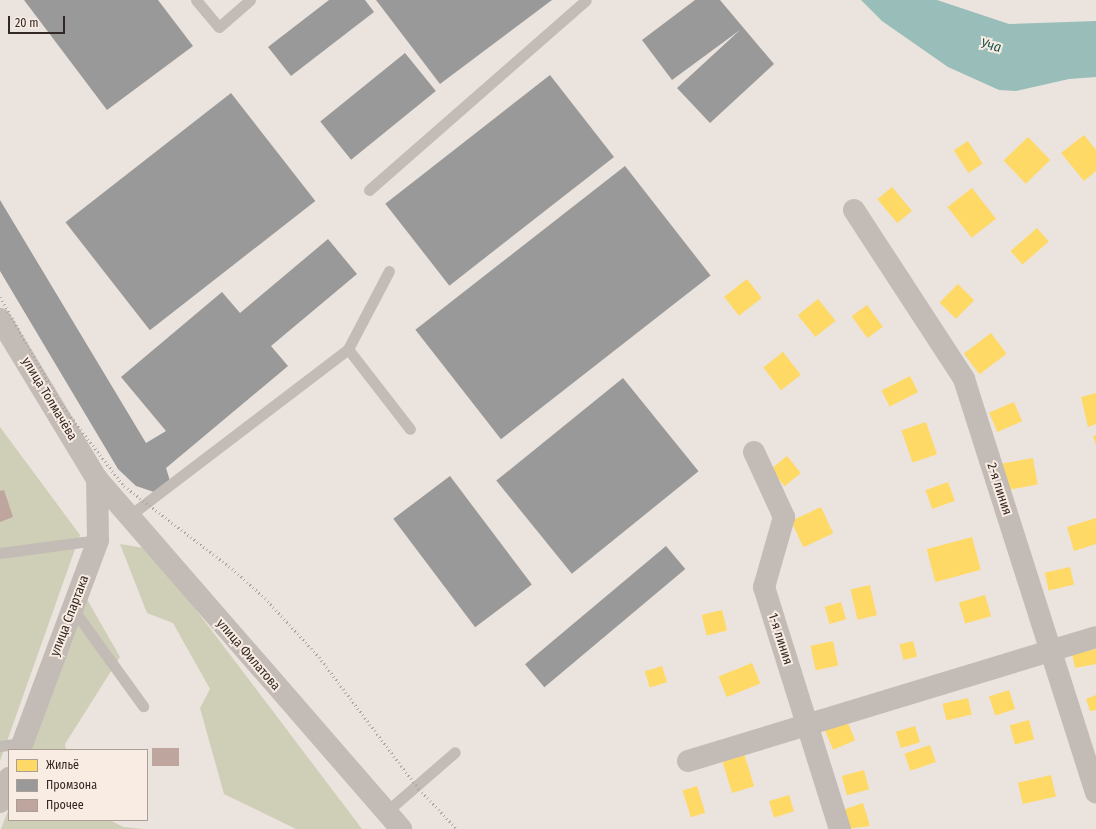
<!DOCTYPE html>
<html>
<head>
<meta charset="utf-8">
<style>
	body { margin:0 }
	#map { position:relative; width:1096px; height:829px; overflow:hidden; background:#ebe3dd; font-family:"Fira Sans Condensed",sans-serif }
	div>[style] { position:absolute }
	.green>* { inset:0; background:#cecfb6 }
	.water>* { inset:0; background:#99beb9 }
	.homes>* { inset:0; background:#ffd966; transform-origin:0 0 }
	.industry>* { inset:0; background:#999; transform-origin:0 0 }
	.building>* { inset:0; background:#bea59e; transform-origin:0 0 }
	.service>* { height:11px; margin:-5.5px; padding:0 5.5px; transform-origin:5.5px; border-radius:5.5px; background:#c3bbb6 }
	.minor>* { height:22px; margin:-11px; padding:0 11px; transform-origin:11px; border-radius:11px; background:#c3bbb6 }
	.rail>* { height:3px; margin-top:-1.5px; transform-origin:0; background:repeating-linear-gradient(90deg,#aba4a1 0 1px,transparent 0 4px) }
	span { translate:-50% -50%; white-space:nowrap; text-align:center; line-height:1.15; -webkit-text-stroke:4px #f9ece3; paint-order:stroke }
	.street-label { font-size:13px; color:#332825 }
	.water-label { font-size:14px; color:#1b5552; font-style:italic }
	.legend { position:absolute; left:8px; top:749px; width:140px; height:72px; box-sizing:border-box; background:#f9ece3; border:1px solid #aa9e97; margin:0; padding:5px 7px; list-style:none; font-size:12px; color:#332825 }
	.legend li { display:flex; align-items:center; gap:8px; height:20px }
	.legend b { width:20px; border:1px solid #aa9e97 }
	.scale { position:absolute; left:8px; top:16px; width:57px; height:18px; box-sizing:border-box; border:2px solid #332825; border-top:0; padding-left:5px; font-size:12px; line-height:14px; white-space:nowrap; color:#332825; -webkit-text-stroke:3px #f9ece3; paint-order:stroke }
</style>
</head>
<body>
<div id="map">
	<div class="green">
		<i style="clip-path:polygon(0 427px,80px 535px,0 761px)"></i>
		<i style="clip-path:polygon(120px 544px,150px 549px,362px 829px,296px 829px,224px 794px,200px 708px,210px 689px,173px 623px,147px 613px)"></i>
		<i style="clip-path:polygon(84px 594px,120px 657px,65px 744px,66px 750px,29px 750px)"></i>
		<i style="clip-path:polygon(9px 808px,9px 820px,110px 820px,123px 827px,144px 829px,1px 829px)"></i>
	</div>
	<div class="water">
		<i style="clip-path:polygon(861px 0,937px 0,1009px 24px,1096px 21px,1096px 77px,1069px 79px,1016px 91px,999px 90px,948px 67px,882px 21px)"></i>
	</div>
	<div class="homes">
		<i style="clip-path:polygon(1084px 135px,1096px 150px,1096px 171px,1084px 181px,1061px 153px)"></i>
		<i style="left:1028px;top:137px;width:32px;height:34px;rotate:46deg"></i>
		<i style="left:968px;top:141px;width:27px;height:17px;rotate:57deg"></i>
		<i style="left:892px;top:187px;width:31px;height:19px;rotate:50deg"></i>
		<i style="left:972px;top:188px;width:39px;height:31px;rotate:52deg"></i>
		<i style="left:1037px;top:228px;width:18px;height:35px;rotate:49deg"></i>
		<i style="left:747px;top:279px;width:24px;height:29px;rotate:52deg"></i>
		<i style="left:958px;top:284px;width:23px;height:26px;rotate:45deg"></i>
		<i style="left:818px;top:299px;width:28px;height:26px;rotate:51deg"></i>
		<i style="left:867px;top:305px;width:27px;height:19px;rotate:54deg"></i>
		<i style="left:991px;top:333px;width:26px;height:34px;rotate:53deg"></i>
		<i style="left:783px;top:352px;width:29px;height:25px;rotate:52deg"></i>
		<i style="left:910px;top:376px;width:18px;height:32px;rotate:63deg"></i>
		<i style="clip-path:polygon(1096px 393px,1096px 424px,1088px 427px,1081px 397px)"></i>
		<i style="left:1014px;top:402px;width:21px;height:27px;rotate:67deg"></i>
		<i style="left:926px;top:422px;width:34px;height:26px;rotate:71deg"></i>
		<i style="clip-path:polygon(1096px 435px,1096px 445px,1093px 436px)"></i>
		<i style="left:787px;top:456px;width:22px;height:21px;rotate:51deg"></i>
		<i style="left:1033px;top:458px;width:27px;height:32px;rotate:80deg"></i>
		<i style="left:948px;top:482px;width:20px;height:24px;rotate:70deg"></i>
		<i style="left:821px;top:507px;width:29px;height:33px;rotate:65deg"></i>
		<i style="clip-path:polygon(1096px 518px,1096px 544px,1074px 551px,1067px 527px)"></i>
		<i style="left:972px;top:537px;width:34px;height:47px;rotate:75deg"></i>
		<i style="left:1070px;top:567px;width:18px;height:26px;rotate:77deg"></i>
		<i style="left:870px;top:585px;width:31px;height:20px;rotate:77deg"></i>
		<i style="left:985px;top:595px;width:22px;height:27px;rotate:74deg"></i>
		<i style="left:841px;top:602px;width:18px;height:17px;rotate:74deg"></i>
		<i style="left:722px;top:610px;width:21px;height:21px;rotate:76deg"></i>
		<i style="left:833px;top:641px;width:25px;height:23px;rotate:78deg"></i>
		<i style="left:913px;top:641px;width:16px;height:14px;rotate:75deg"></i>
		<i style="clip-path:polygon(1096px 649px,1096px 664px,1075px 668px,1072px 654px)"></i>
		<i style="left:752px;top:663px;width:22px;height:36px;rotate:68deg"></i>
		<i style="left:662px;top:666px;width:17px;height:18px;rotate:73deg"></i>
		<i style="left:1009px;top:690px;width:20px;height:21px;rotate:72deg"></i>
		<i style="clip-path:polygon(1096px 695px,1096px 710px,1090px 711px,1086px 699px)"></i>
		<i style="left:968px;top:698px;width:17px;height:26px;rotate:77deg"></i>
		<i style="left:1029px;top:720px;width:20px;height:20px;rotate:75deg"></i>
		<i style="left:847px;top:721px;width:21px;height:24px;rotate:67deg"></i>
		<i style="left:915px;top:726px;width:17px;height:20px;rotate:73deg"></i>
		<i style="left:930px;top:745px;width:18px;height:27px;rotate:71deg"></i>
		<i style="left:743px;top:750px;width:38px;height:23px;rotate:73deg"></i>
		<i style="left:864px;top:770px;width:20px;height:23px;rotate:75deg"></i>
		<i style="left:1051px;top:775px;width:22px;height:34px;rotate:77deg"></i>
		<i style="left:697px;top:786px;width:28px;height:15px;rotate:73deg"></i>
		<i style="left:789px;top:795px;width:17px;height:21px;rotate:73deg"></i>
		<i style="clip-path:polygon(863px 803px,870px 826px,846px 829px,840px 811px)"></i>
	</div>
	<div class="industry">
		<i style="clip-path:polygon(24px 0,158px 0,193px 46px,107px 110px)"></i>
		<i style="clip-path:polygon(329px 0,365px 0,374px 12px,291px 76px,268px 47px)"></i>
		<i style="clip-path:polygon(376px 0,552px 0,440px 84px)"></i>
		<i style="clip-path:polygon(695px 0,720px 0,774px 64px,710px 123px,677px 88px,740px 30px,672px 80px,642px 40px)"></i>
		<i style="left:405px;top:53px;width:49px;height:109px;rotate:51deg"></i>
		<i style="left:550px;top:75px;width:104px;height:209px;rotate:52deg"></i>
		<i style="left:231px;top:93px;width:137px;height:210px;rotate:52deg"></i>
		<i style="left:625px;top:166px;width:139px;height:266px;rotate:52deg"></i>
		<i style="clip-path:polygon(0 200px,146px 443px,166px 431px,121px 377px,222px 292px,240px 313px,328px 239px,357px 274px,271px 346px,288px 366px,166px 468px,170px 481px,154px 492px,136px 486px,118px 469px,0 271px)"></i>
		<i style="left:623px;top:378px;width:120px;height:163px;rotate:51deg"></i>
		<i style="left:450px;top:476px;width:136px;height:71px;rotate:53deg"></i>
		<i style="left:666px;top:546px;width:30px;height:184px;rotate:50deg"></i>
	</div>
	<div class="building">
		<i style="clip-path:polygon(4px 490px,13px 517px,0 522px,0 491px)"></i>
		<i style="left:152px;top:748px;width:27px;height:18px"></i>
	</div>
	<div class="service">
		<i style="left:196px;top:0;width:35px;rotate:50deg"></i>
		<i style="left:219px;top:27px;width:41px;rotate:-41.1deg"></i>
		<i style="left:369px;top:190px;width:288px;rotate:-41.2deg"></i>
		<i style="left:348px;top:349px;width:88px;rotate:-62.3deg"></i>
		<i style="left:129px;top:516px;width:275px;rotate:-37.3deg"></i>
		<i style="left:348px;top:349px;width:101px;rotate:52.2deg"></i>
		<i style="left:0;top:553px;width:99px;rotate:-7.6deg"></i>
		<i style="left:73px;top:609px;width:120px;rotate:54.2deg"></i>
		<i style="left:0;top:746px;width:22px;rotate:-8deg"></i>
		<i style="left:386px;top:812px;width:91px;rotate:-41deg"></i>
	</div>
	<div class="minor">
		<i style="left:854px;top:210px;width:202px;rotate:56.9deg"></i>
		<i style="left:964px;top:379px;width:434px;rotate:72.3deg"></i>
		<i style="left:0;top:319px;width:187px;rotate:58.8deg"></i>
		<i style="left:97px;top:479px;width:464px;rotate:49deg"></i>
		<i style="left:754px;top:452px;width:72px;rotate:65.2deg"></i>
		<i style="left:784px;top:517px;width:73px;rotate:105.9deg"></i>
		<i style="left:764px;top:587px;width:254px;rotate:72.6deg"></i>
		<i style="left:20px;top:750px;width:224px;rotate:-69.6deg"></i>
		<i style="left:98px;top:540px;width:61px;rotate:-90.9deg"></i>
		<i style="left:688px;top:761px;width:426px;rotate:-16.9deg"></i>
		<i style="left:0;top:802px;width:26px;rotate:-69deg"></i>
	</div>
	<div class="rail">
		<i style="left:0;top:297px;width:123px;rotate:60.3deg"></i>
		<i style="left:61px;top:404px;width:103px;rotate:52.5deg"></i>
		<i style="left:124px;top:486px;width:140px;rotate:37.4deg"></i>
		<i style="left:235px;top:571px;width:40px;rotate:42deg"></i>
		<i style="left:265px;top:598px;width:80px;rotate:47.5deg"></i>
		<i style="left:319px;top:657px;width:166px;rotate:52.9deg"></i>
		<i style="left:419px;top:789px;width:55px;rotate:46.5deg"></i>
	</div>
	<div class="street-label">
		<span style="left:49px;top:399px;rotate:59deg">улица Толмачёва</span>
		<span style="left:999px;top:489px;rotate:72deg">2-я линия</span>
		<span style="left:70px;top:616px;rotate:-69deg">улица Спартака</span>
		<span style="left:780px;top:639px;rotate:72deg">1-я линия</span>
		<span style="left:248px;top:655px;rotate:49deg">улица Филатова</span>
	</div>
	<div class="water-label">
		<span style="left:991px;top:46px;rotate:13deg">Уча</span>
	</div>
	<ul class="legend">
	<li><b style="height:11px;background:#ffd966"></b>Жильё</li>
	<li><b style="height:11px;background:#999"></b>Промзона</li>
	<li><b style="height:11px;background:#bea59e"></b>Прочее</li>
	</ul>
	<div class="scale">20 m</div>
</div>
</body>
</html>
